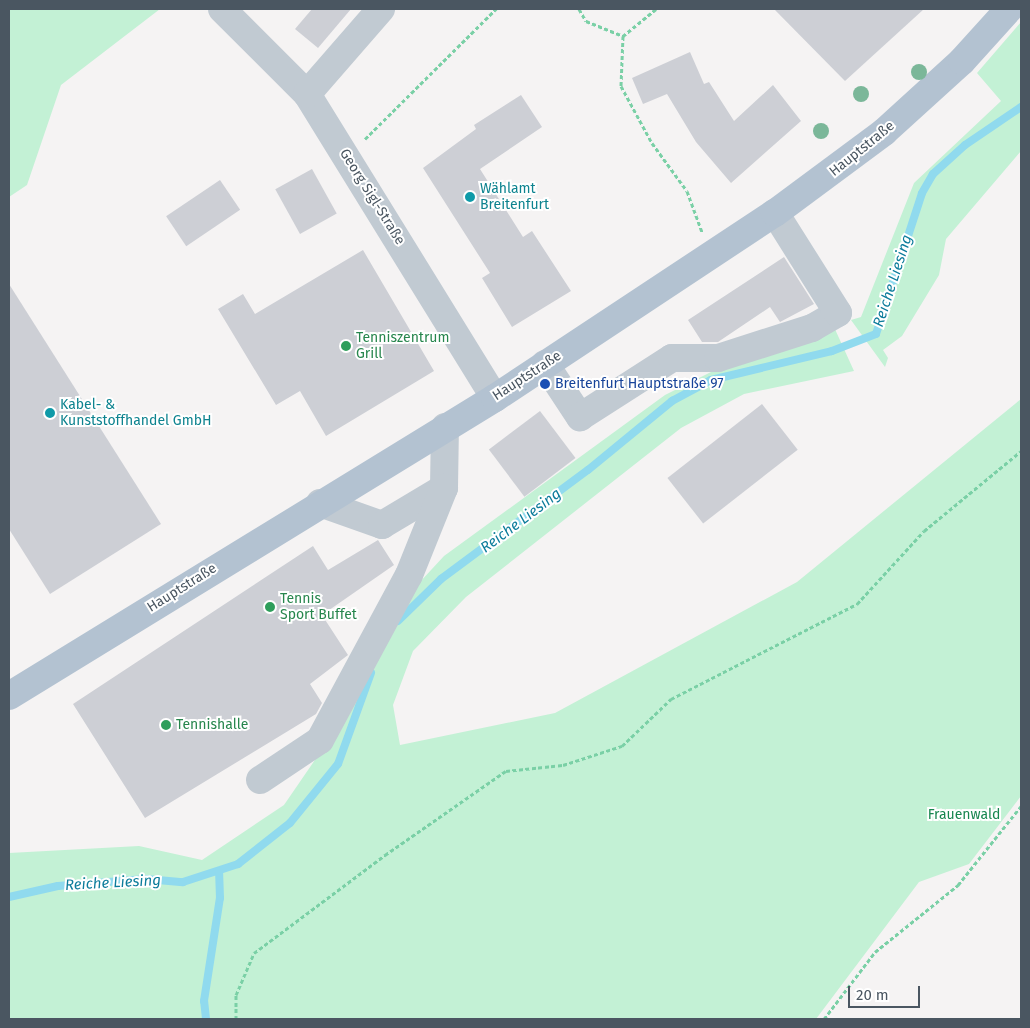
<!DOCTYPE html>
<html>
<head>
<meta charset="utf-8">
<style>
	body { margin:0 }
	#map { position:relative; width:1030px; height:1028px; overflow:hidden; background:#f5f3f3; font-family:"Fira Sans",sans-serif }
	div>[style] { position:absolute }
	.green>* { inset:0; background:#c3f1d5 }
	.stream>* { height:8px; margin:-4px; padding:0 4px; transform-origin:4px; border-radius:4px; background:#90daee }
	.building>* { inset:0; background:#cdcfd5; transform-origin:0 0 }
	.path>* { height:3px; margin-top:-1.5px; transform-origin:0; background:repeating-linear-gradient(90deg,#7ad0a6 0 4px,transparent 0 6.5px) }
	.minor>* { height:28px; margin:-14px; padding:0 14px; transform-origin:14px; border-radius:14px; background:#c1cad2 }
	.major>* { height:28px; margin:-14px; padding:0 14px; transform-origin:14px; border-radius:14px; background:#b3c2d1 }
	.trees>* { width:16px; height:16px; margin:-8px; border-radius:50%; background:#7bb799 }
	.dots>* { width:14px; height:14px; translate:-50% -50%; box-sizing:border-box; border:2px solid #fff; border-radius:50% }
	span { translate:-50% -50%; white-space:nowrap; text-align:center; line-height:1.15; -webkit-text-stroke:4px #fff; paint-order:stroke }
	.street-label { font-size:14px; color:#4a5661 }
	.culture-label { font-size:14px; color:#0d838f }
	.left { translate:0 -50%; text-align:left }
	.leisure-label { font-size:14px; color:#27864d }
	.transit-label { font-size:14px; color:#164399 }
	.park-label { font-size:14px; color:#17864f }
	.water-label { font-size:15px; color:#0c7c9b; font-style:italic }
	.frame { position:absolute; inset:0; border:10px solid #4a5661; pointer-events:none }
	.scale { position:absolute; left:848px; top:986px; width:72px; height:22px; box-sizing:border-box; border:2px solid #4a5661; border-top:0; padding-left:6px; font-size:15px; line-height:18px; white-space:nowrap; color:#4a5661; -webkit-text-stroke:4px #fff; paint-order:stroke }
</style>
</head>
<body>
<div id="map">
	<div class="green">
		<i style="clip-path:polygon(9px 9px,160px 9px,61px 85px,27px 185px,9px 197px)"></i>
		<i style="clip-path:polygon(1021px 22px,1021px 151px,946px 239px,939px 275px,902px 336px,883px 350px,888px 358px,885px 367px,851px 320px,861px 317px,914px 183px,1001px 101px,977px 73px)"></i>
		<i style="clip-path:polygon(834px 327px,854px 371px,744px 394px,681px 428px,466px 597px,413px 651px,393px 705px,400px 745px,555px 713px,797px 582px,1021px 399px,1021px 796px,969px 864px,919px 882px,816px 1019px,9px 1019px,9px 853px,139px 846px,202px 860px,284px 805px,319px 754px,394px 610px,444px 556px,665px 395px,731px 362px)"></i>
	</div>
	<div class="stream">
		<i style="left:398px;top:621px;width:60px;rotate:-44.3deg"></i>
		<i style="left:441px;top:579px;width:183px;rotate:-36.6deg"></i>
		<i style="left:588px;top:470px;width:109px;rotate:-39.4deg"></i>
		<i style="left:672px;top:401px;width:44px;rotate:-28.3deg"></i>
		<i style="left:711px;top:380px;width:124px;rotate:-13.5deg"></i>
		<i style="left:832px;top:351px;width:47px;rotate:-21.1deg"></i>
		<i style="left:876px;top:334px;width:148px;rotate:-71.9deg"></i>
		<i style="left:922px;top:193px;width:22px;rotate:-60deg"></i>
		<i style="left:933px;top:174px;width:43px;rotate:-42.2deg"></i>
		<i style="left:965px;top:145px;width:68px;rotate:-34.2deg"></i>
		<i style="left:9px;top:897px;width:50px;rotate:-12.7deg"></i>
		<i style="left:58px;top:886px;width:88px;rotate:-4.5deg"></i>
		<i style="left:146px;top:879px;width:37px;rotate:5deg"></i>
		<i style="left:183px;top:882px;width:58px;rotate:-18.1deg"></i>
		<i style="left:238px;top:864px;width:66px;rotate:-38.3deg"></i>
		<i style="left:290px;top:823px;width:76px;rotate:-50.9deg"></i>
		<i style="left:338px;top:764px;width:97px;rotate:-70.1deg"></i>
		<i style="left:206px;top:1019px;width:18px;rotate:-96deg"></i>
		<i style="left:204px;top:1001px;width:104px;rotate:-81.2deg"></i>
		<i style="left:220px;top:898px;width:27px;rotate:-92deg"></i>
	</div>
	<div class="building">
		<i style="clip-path:polygon(312px 9px,351px 9px,318px 48px,295px 29px)"></i>
		<i style="clip-path:polygon(774px 9px,924px 9px,845px 81px)"></i>
		<i style="clip-path:polygon(690px 52px,704px 84px,709px 82px,734px 121px,773px 85px,801px 121px,731px 183px,696px 142px,667px 94px,643px 104px,632px 78px)"></i>
		<i style="clip-path:polygon(521px 95px,542px 127px,480px 169px,523px 237px,532px 231px,571px 291px,512px 327px,482px 278px,490px 273px,423px 168px,476px 129px,474px 125px)"></i>
		<i style="left:312px;top:169px;width:51px;height:42px;rotate:61deg"></i>
		<i style="left:220px;top:180px;width:36px;height:65px;rotate:56deg"></i>
		<i style="clip-path:polygon(363px 250px,434px 371px,326px 436px,300px 391px,276px 405px,218px 309px,243px 294px,255px 314px)"></i>
		<i style="clip-path:polygon(784px 257px,814px 304px,780px 322px,770px 307px,718px 342px,702px 342px,688px 320px)"></i>
		<i style="clip-path:polygon(9px 284px,161px 524px,50px 594px,9px 529px)"></i>
		<i style="left:762px;top:404px;width:58px;height:120px;rotate:52deg"></i>
		<i style="left:540px;top:411px;width:59px;height:64px;rotate:53deg"></i>
		<i style="clip-path:polygon(378px 540px,394px 565px,322px 615px,348px 655px,310px 684px,322px 703px,316px 714px,145px 818px,73px 704px,313px 546px,328px 570px)"></i>
	</div>
	<div class="path">
		<i style="left:579px;top:9px;width:14px;rotate:60deg"></i>
		<i style="left:586px;top:21px;width:40px;rotate:22deg"></i>
		<i style="left:656px;top:9px;width:43px;rotate:140.7deg"></i>
		<i style="left:623px;top:36px;width:50px;rotate:92.3deg"></i>
		<i style="left:621px;top:86px;width:65px;rotate:61.5deg"></i>
		<i style="left:652px;top:143px;width:59px;rotate:53.9deg"></i>
		<i style="left:687px;top:191px;width:44px;rotate:69.9deg"></i>
		<i style="left:365px;top:139px;width:185px;rotate:-44.8deg"></i>
		<i style="left:236px;top:1019px;width:24px;rotate:-90deg"></i>
		<i style="left:236px;top:995px;width:46px;rotate:-66.8deg"></i>
		<i style="left:254px;top:953px;width:164px;rotate:-36.8deg"></i>
		<i style="left:385px;top:855px;width:147px;rotate:-34.8deg"></i>
		<i style="left:506px;top:771px;width:57px;rotate:-6deg"></i>
		<i style="left:563px;top:765px;width:62px;rotate:-17.9deg"></i>
		<i style="left:622px;top:746px;width:68px;rotate:-43.8deg"></i>
		<i style="left:671px;top:699px;width:209px;rotate:-27.1deg"></i>
		<i style="left:857px;top:604px;width:99px;rotate:-47.5deg"></i>
		<i style="left:924px;top:531px;width:126px;rotate:-39.5deg"></i>
		<i style="left:824px;top:1019px;width:84px;rotate:-52.7deg"></i>
		<i style="left:875px;top:952px;width:107px;rotate:-38.9deg"></i>
		<i style="left:958px;top:885px;width:101px;rotate:-51.4deg"></i>
	</div>
	<div class="minor">
		<i style="left:222px;top:9px;width:120px;rotate:45deg"></i>
		<i style="left:307px;top:94px;width:357px;rotate:58.3deg"></i>
		<i style="left:307px;top:94px;width:113px;rotate:-49deg"></i>
		<i style="left:545px;top:364px;width:64px;rotate:56.6deg"></i>
		<i style="left:580px;top:417px;width:109px;rotate:-32.7deg"></i>
		<i style="left:672px;top:358px;width:46px"></i>
		<i style="left:718px;top:358px;width:99px;rotate:-17.7deg"></i>
		<i style="left:812px;top:328px;width:30px;rotate:-30deg"></i>
		<i style="left:838px;top:313px;width:118px;rotate:-122.2deg"></i>
		<i style="left:320px;top:503px;width:66px;rotate:19.5deg"></i>
		<i style="left:382px;top:525px;width:72px;rotate:-30.8deg"></i>
		<i style="left:444px;top:488px;width:61px;rotate:-89.1deg"></i>
		<i style="left:260px;top:780px;width:72px;rotate:-33.7deg"></i>
		<i style="left:320px;top:740px;width:187px;rotate:-61.7deg"></i>
		<i style="left:409px;top:575px;width:94px;rotate:-68.1deg"></i>
	</div>
	<div class="major">
		<i style="left:9px;top:696px;width:570px;rotate:-31.52deg"></i>
		<i style="left:495px;top:398px;width:336px;rotate:-33.5deg"></i>
		<i style="left:775px;top:213px;width:136px;rotate:-36.6deg"></i>
		<i style="left:884px;top:132px;width:105px;rotate:-42.3deg"></i>
		<i style="left:962px;top:61px;width:70px;rotate:-47.9deg"></i>
	</div>
	<div class="trees">
		<i style="left:919px;top:72px"></i>
		<i style="left:861px;top:94px"></i>
		<i style="left:821px;top:131px"></i>
	</div>
	<div class="dots">
		<i style="left:470px;top:197px;background:#0f9aa8"></i>
		<i style="left:346px;top:346px;background:#2e9e5b"></i>
		<i style="left:545px;top:384px;background:#1a4fb4"></i>
		<i style="left:50px;top:413px;background:#0f9aa8"></i>
		<i style="left:270px;top:607px;background:#2e9e5b"></i>
		<i style="left:166px;top:725px;background:#2e9e5b"></i>
	</div>
	<div class="street-label">
		<span style="left:862px;top:149px;rotate:-39deg">Hauptstraße</span>
		<span style="left:372px;top:197px;rotate:58deg">Georg Sigl-Straße</span>
		<span style="left:527px;top:376px;rotate:-33deg">Hauptstraße</span>
		<span style="left:182px;top:588px;rotate:-32deg">Hauptstraße</span>
	</div>
	<div class="culture-label">
		<span class="left" style="left:480px;top:197px">Wählamt<br>Breitenfurt</span>
		<span class="left" style="left:60px;top:413px">Kabel- &amp;<br>Kunststoffhandel GmbH</span>
	</div>
	<div class="leisure-label">
		<span class="left" style="left:356px;top:346px">Tenniszentrum<br>Grill</span>
		<span class="left" style="left:280px;top:607px">Tennis<br>Sport Buffet</span>
		<span class="left" style="left:176px;top:725px">Tennishalle</span>
	</div>
	<div class="transit-label">
		<span class="left" style="left:555px;top:384px">Breitenfurt Hauptstraße 97</span>
	</div>
	<div class="park-label">
		<span style="left:964px;top:815px">Frauenwald</span>
	</div>
	<div class="water-label">
		<span style="left:893px;top:281px;rotate:-72deg">Reiche Liesing</span>
		<span style="left:521px;top:521px;rotate:-37deg">Reiche Liesing</span>
		<span style="left:113px;top:883px;rotate:-3deg">Reiche Liesing</span>
	</div>
	<div class="frame"></div>
	<div class="scale">20 m</div>
</div>
</body>
</html>
